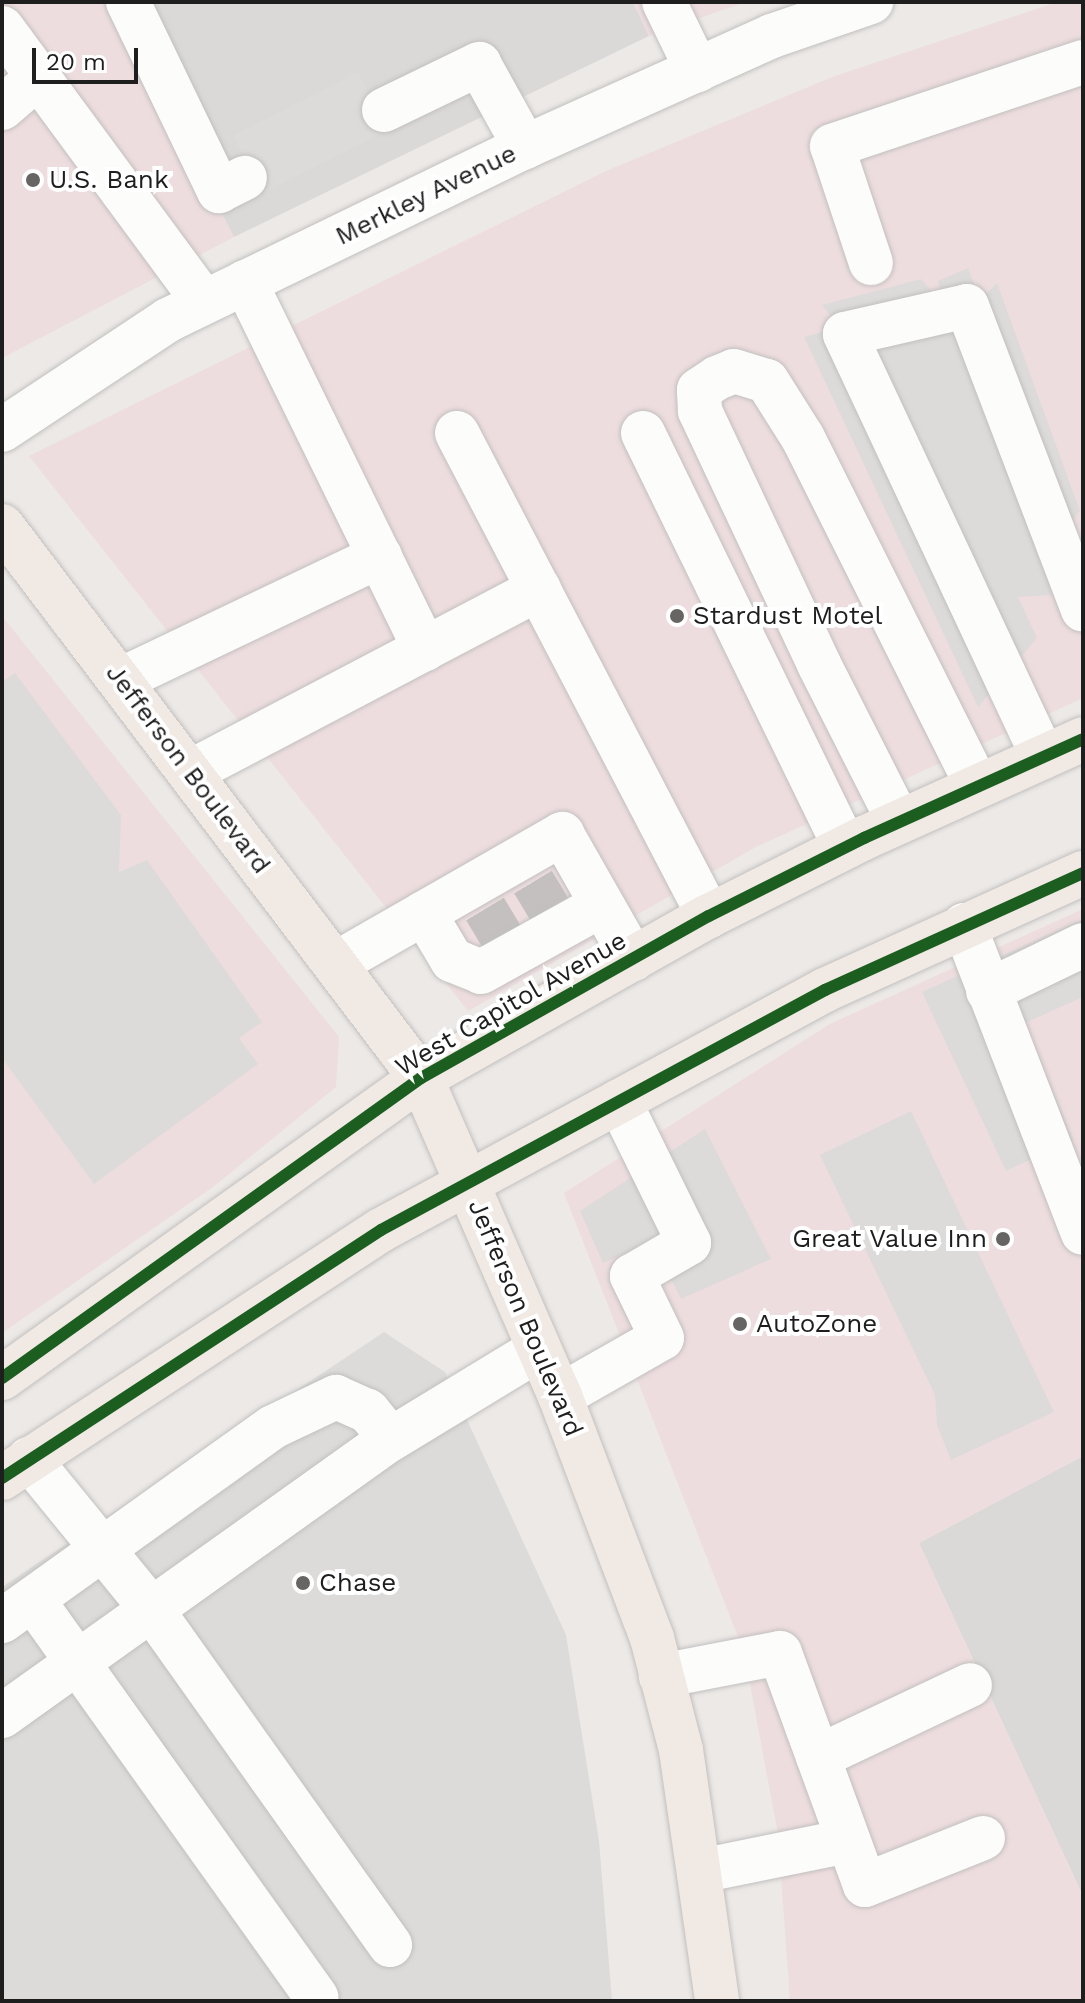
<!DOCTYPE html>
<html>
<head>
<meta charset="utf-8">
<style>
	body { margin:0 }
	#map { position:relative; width:1085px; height:2003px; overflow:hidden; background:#ece9e7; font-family:"Work Sans",sans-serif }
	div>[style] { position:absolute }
	.residential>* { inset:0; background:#dbd9d8 }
	.commercial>* { inset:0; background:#eedddf }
	.parking>* { inset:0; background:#dcdbda; transform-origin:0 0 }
	.minor-tunnel>* { height:44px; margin-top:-22px; transform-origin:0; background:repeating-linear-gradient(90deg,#c3c0bf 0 44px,transparent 0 66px) }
	.roads { filter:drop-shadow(0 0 2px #c2c0bf) drop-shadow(0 0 2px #c2c0bf) }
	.minor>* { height:44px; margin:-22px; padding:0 22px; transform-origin:22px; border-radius:22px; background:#fcfcfb }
	.major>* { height:44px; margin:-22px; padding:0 22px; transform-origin:22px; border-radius:22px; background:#f0e9e4 }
	.cycleway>* { height:12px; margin:-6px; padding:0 6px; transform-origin:6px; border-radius:6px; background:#1b5e20 }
	.dots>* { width:22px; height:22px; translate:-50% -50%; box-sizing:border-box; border:4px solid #fff; border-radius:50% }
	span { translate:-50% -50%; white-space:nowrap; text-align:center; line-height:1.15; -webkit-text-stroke:8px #fff; paint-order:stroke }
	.poi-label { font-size:26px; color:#1e1e1e }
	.left { translate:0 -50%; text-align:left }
	.right { translate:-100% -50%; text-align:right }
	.street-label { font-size:26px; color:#1e1e1e }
	.frame { position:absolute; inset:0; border:4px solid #1e1e1e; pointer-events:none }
	.scale { position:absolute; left:32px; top:48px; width:106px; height:36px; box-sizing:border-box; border:4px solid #1e1e1e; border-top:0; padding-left:10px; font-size:24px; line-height:28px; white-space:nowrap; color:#1e1e1e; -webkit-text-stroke:6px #fff; paint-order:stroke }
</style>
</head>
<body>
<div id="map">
	<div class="residential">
		<i style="clip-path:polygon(110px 2px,633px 2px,649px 36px,234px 237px)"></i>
		<i style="clip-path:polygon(1083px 1456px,1083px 1896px,919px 1543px)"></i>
	</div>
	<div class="commercial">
		<i style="clip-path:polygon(2px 2px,110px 2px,234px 237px,2px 358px)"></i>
		<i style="clip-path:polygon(633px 2px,745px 2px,649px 36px)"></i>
		<i style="clip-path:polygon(1057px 2px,1083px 2px,1083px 698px,756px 847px,468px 1011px,29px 456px,606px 171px,835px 76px)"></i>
		<i style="clip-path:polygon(2px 616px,339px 1037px,336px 1087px,213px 1187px,2px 1333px)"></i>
		<i style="clip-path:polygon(1083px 909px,1083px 1301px,1080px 1302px,1083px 1456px,919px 1543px,1083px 1896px,1083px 2001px,790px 2001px,778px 1834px,744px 1652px,564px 1193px,830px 1024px)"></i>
	</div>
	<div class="parking">
		<i style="left:358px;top:72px;width:65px;height:140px;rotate:63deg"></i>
		<i style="clip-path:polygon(968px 268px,980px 300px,997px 283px,1080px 511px,1041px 558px,1052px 595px,1018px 597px,1037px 638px,978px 707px,804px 337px,840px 327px,822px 305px,921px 279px,943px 303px,938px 281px)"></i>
		<i style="clip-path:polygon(15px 673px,121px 815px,119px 872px,147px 860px,262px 1022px,239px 1038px,258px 1064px,94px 1184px,2px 1058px,2px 682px)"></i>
		<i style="clip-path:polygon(1083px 919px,1083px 997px,1025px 1023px,1073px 1140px,1006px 1171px,922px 992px)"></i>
		<i style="clip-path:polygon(911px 1111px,1054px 1412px,951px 1460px,937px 1425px,935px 1395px,820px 1155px)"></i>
		<i style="clip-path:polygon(705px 1129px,771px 1259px,681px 1299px,652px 1241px,603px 1263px,580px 1211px)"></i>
		<i style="clip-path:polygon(384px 1332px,445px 1372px,566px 1635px,599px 1841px,612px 2001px,2px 2001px,2px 1587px)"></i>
	</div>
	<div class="minor-tunnel">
		<i style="left:533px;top:882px;width:37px;rotate:59deg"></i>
		<i style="left:485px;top:909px;width:37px;rotate:59deg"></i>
	</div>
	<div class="roads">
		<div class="minor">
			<i style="left:128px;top:2px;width:210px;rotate:64.3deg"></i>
			<i style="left:219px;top:191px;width:29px;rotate:-27deg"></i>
			<i style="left:664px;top:2px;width:76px;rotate:64.1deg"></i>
			<i style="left:2px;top:28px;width:340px;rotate:53.6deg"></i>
			<i style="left:2px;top:108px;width:48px;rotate:-40.7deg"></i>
			<i style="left:384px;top:110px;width:106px;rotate:-25.8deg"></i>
			<i style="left:479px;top:64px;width:95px;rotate:61deg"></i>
			<i style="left:871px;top:263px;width:123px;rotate:-108.4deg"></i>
			<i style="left:832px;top:146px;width:265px;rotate:-18.5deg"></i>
			<i style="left:245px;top:282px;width:409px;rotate:63.9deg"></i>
			<i style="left:2px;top:430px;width:199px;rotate:-33.5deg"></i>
			<i style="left:168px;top:320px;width:397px;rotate:-25.9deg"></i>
			<i style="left:525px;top:147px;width:271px;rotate:-24.2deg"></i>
			<i style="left:772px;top:36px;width:105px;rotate:-19deg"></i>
			<i style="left:457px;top:433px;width:545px;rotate:62.45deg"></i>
			<i style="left:643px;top:433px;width:461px;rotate:64deg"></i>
			<i style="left:120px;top:680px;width:288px;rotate:-25.5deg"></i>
			<i style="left:1043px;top:757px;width:467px;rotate:-115.1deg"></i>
			<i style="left:845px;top:334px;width:125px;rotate:-12.9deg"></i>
			<i style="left:967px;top:306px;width:325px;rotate:69.1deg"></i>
			<i style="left:190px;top:772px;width:394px;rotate:-27.7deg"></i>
			<i style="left:899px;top:822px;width:177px;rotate:-116.9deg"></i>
			<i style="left:819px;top:664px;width:280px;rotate:-115.2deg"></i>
			<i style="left:700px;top:411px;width:21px;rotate:-93deg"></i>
			<i style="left:699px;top:390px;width:22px;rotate:-34deg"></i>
			<i style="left:717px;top:378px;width:18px;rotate:-22deg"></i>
			<i style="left:734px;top:371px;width:34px;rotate:17deg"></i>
			<i style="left:767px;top:381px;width:67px;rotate:57.7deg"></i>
			<i style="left:803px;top:438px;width:389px;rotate:63.4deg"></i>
			<i style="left:424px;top:913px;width:55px;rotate:59.2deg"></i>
			<i style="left:452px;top:960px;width:31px;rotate:22deg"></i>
			<i style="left:481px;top:972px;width:138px;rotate:-29deg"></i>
			<i style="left:964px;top:925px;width:330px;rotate:68.9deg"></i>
			<i style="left:335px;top:964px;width:262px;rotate:-29.8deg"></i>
			<i style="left:562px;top:834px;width:144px;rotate:60.4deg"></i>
			<i style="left:988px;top:991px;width:106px;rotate:-25.8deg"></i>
			<i style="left:560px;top:1396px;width:117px;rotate:-29.6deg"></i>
			<i style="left:662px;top:1338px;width:69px;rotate:-115.8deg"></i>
			<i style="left:632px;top:1276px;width:66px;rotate:-30.1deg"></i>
			<i style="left:689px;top:1243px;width:158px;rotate:-116.2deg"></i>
			<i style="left:29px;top:1459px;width:195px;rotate:50.8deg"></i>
			<i style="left:152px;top:1610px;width:411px;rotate:54.6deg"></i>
			<i style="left:33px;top:1600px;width:488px;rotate:54.5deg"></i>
			<i style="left:2px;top:1621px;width:333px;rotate:-35.6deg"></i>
			<i style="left:273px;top:1427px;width:70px;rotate:-25.5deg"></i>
			<i style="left:336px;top:1397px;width:35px;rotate:24deg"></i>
			<i style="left:368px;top:1411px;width:36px;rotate:51deg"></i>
			<i style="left:661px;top:1676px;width:121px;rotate:-10.9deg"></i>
			<i style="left:780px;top:1653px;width:247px;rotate:69.9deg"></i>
			<i style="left:865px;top:1885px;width:127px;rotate:-21.7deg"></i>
			<i style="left:2px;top:1716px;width:478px;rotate:-35.5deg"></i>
			<i style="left:391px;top:1439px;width:173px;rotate:-31.3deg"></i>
			<i style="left:818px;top:1757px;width:168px;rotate:-25.3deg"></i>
			<i style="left:700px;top:1871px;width:151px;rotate:-11.5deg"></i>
		</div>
		<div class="major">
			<i style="left:2px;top:526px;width:693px;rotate:52.8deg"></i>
			<i style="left:421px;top:1078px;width:347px;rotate:66.4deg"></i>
			<i style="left:560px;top:1396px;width:259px;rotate:69.2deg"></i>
			<i style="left:652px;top:1638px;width:116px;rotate:75.5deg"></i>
			<i style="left:681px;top:1750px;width:254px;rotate:81.8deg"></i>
			<i style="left:2px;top:1378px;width:515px;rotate:-35.6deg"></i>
			<i style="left:421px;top:1078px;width:330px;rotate:-29.4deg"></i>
			<i style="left:709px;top:916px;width:174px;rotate:-26.7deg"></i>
			<i style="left:864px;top:838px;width:240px;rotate:-24.3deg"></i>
			<i style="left:2px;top:1478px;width:453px;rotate:-33.2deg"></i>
			<i style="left:381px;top:1230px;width:505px;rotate:-28.39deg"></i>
			<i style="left:825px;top:990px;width:283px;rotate:-24.4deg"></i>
		</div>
	</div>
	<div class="cycleway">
		<i style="left:2px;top:1378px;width:515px;rotate:-35.6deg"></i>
		<i style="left:421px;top:1078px;width:330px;rotate:-29.4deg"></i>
		<i style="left:709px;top:916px;width:174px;rotate:-26.7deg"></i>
		<i style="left:864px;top:838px;width:240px;rotate:-24.3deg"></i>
		<i style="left:2px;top:1478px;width:453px;rotate:-33.2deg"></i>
		<i style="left:381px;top:1230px;width:505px;rotate:-28.39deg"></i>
		<i style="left:825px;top:990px;width:283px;rotate:-24.4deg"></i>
	</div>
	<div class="dots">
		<i style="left:33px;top:180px;background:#666564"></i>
		<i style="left:677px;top:616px;background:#666564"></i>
		<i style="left:1003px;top:1239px;background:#666564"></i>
		<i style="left:740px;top:1324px;background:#666564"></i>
		<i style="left:303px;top:1583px;background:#666564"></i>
	</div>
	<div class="poi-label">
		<span class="left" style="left:49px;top:180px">U.S. Bank</span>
		<span class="left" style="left:693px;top:616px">Stardust Motel</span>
		<span class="right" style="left:987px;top:1239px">Great Value Inn</span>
		<span class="left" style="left:756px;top:1324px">AutoZone</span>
		<span class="left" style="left:319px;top:1583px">Chase</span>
	</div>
	<div class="street-label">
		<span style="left:426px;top:195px;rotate:-26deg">Merkley Avenue</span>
		<span style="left:188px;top:769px;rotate:53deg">Jefferson Boulevard</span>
		<span style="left:511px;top:1004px;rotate:-30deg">West Capitol Avenue</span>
		<span style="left:525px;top:1318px;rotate:67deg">Jefferson Boulevard</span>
	</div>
	<div class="frame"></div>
	<div class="scale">20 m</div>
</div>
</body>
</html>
